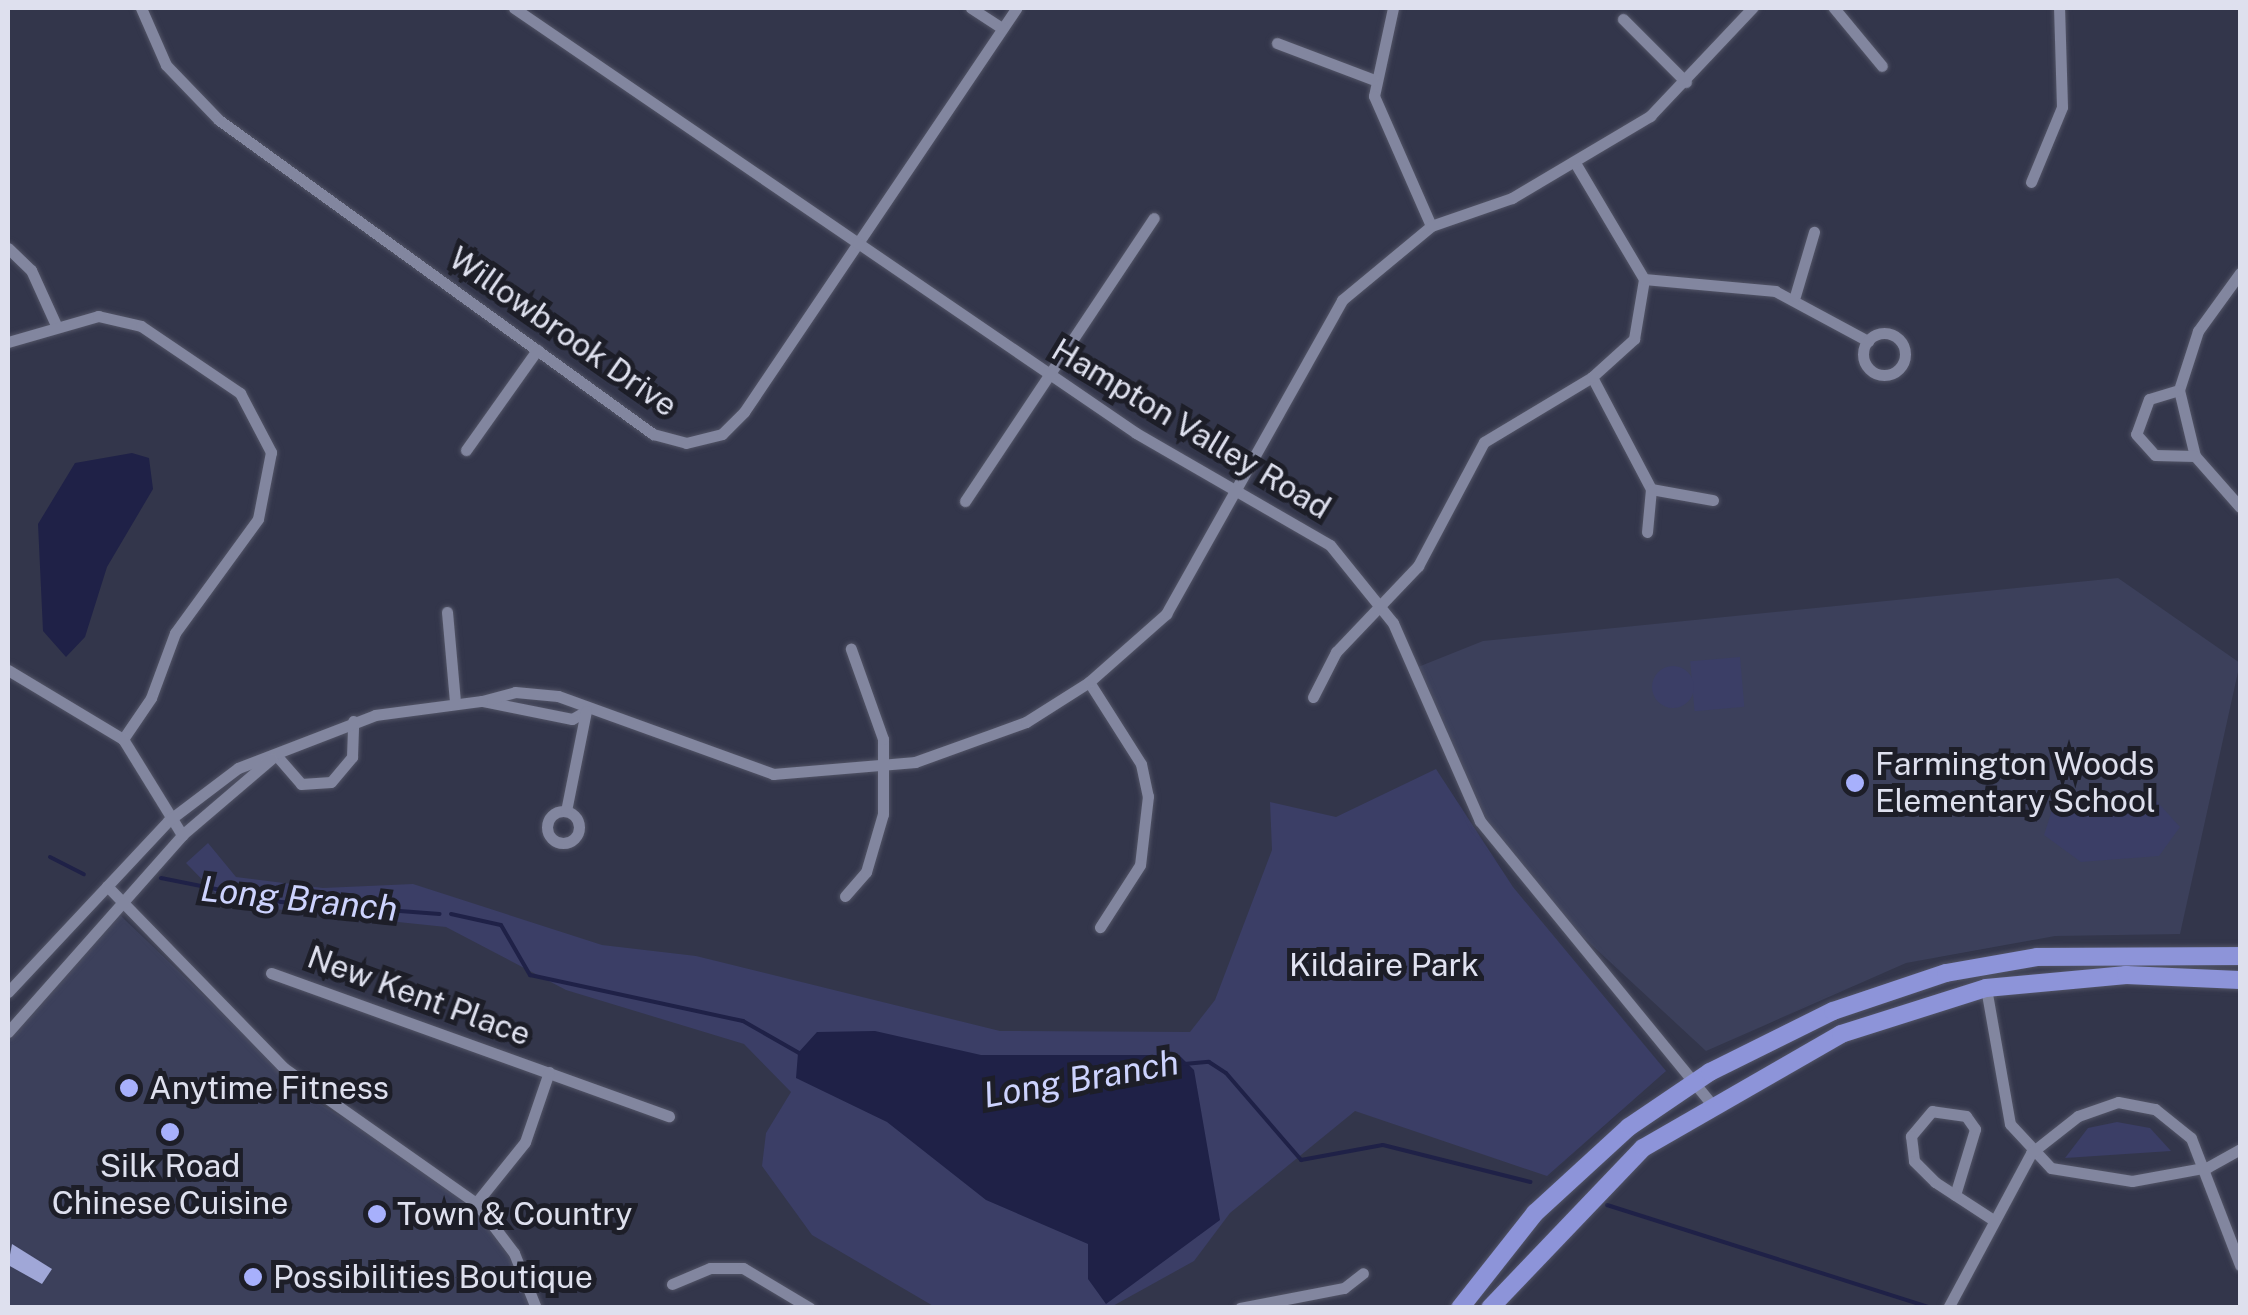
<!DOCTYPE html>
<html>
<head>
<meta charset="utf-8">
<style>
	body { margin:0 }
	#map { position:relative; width:2248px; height:1315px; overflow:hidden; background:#33364b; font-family:"Public Sans",sans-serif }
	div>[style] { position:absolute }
	.built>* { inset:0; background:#3c405b }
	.green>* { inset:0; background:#3b3e66; transform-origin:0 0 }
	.round { border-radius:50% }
	.water>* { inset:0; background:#1f2147 }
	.stream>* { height:4px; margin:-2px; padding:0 2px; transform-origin:2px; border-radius:2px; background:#1f2147 }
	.building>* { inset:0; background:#a0a7d7 }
	.roads { filter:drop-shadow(0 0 2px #525466) drop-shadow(0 0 2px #525466) }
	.street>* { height:11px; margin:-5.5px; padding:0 5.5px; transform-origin:5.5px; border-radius:5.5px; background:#82869f }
	.street>.ring { margin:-5.5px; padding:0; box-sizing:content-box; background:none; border:11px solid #82869f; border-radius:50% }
	.primary>* { height:18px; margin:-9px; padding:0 9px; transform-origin:9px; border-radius:9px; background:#8d94d9 }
	.dots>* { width:28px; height:28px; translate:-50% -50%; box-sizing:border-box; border:5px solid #1d1e28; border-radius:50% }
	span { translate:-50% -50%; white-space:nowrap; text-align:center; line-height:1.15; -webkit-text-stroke:10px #1d1e28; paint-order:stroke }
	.street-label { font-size:32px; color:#dee0ee }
	.poi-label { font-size:32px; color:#dee0ee }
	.left { translate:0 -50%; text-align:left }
	.park-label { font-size:32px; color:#e1e3f2 }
	.water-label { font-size:35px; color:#cdd3fe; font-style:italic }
	.frame { position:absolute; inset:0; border:10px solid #dee0ee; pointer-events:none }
</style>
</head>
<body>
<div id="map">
	<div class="built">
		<i style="clip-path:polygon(2118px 578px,2240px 663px,2180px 934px,2055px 936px,1906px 963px,1706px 1051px,1540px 897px,1480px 821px,1413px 669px,1483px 641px)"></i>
		<i style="clip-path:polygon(120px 915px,312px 1099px,453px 1183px,514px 1253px,536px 1308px,8px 1308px,8px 1040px)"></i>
	</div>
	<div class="green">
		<i style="left:1740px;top:657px;width:50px;height:50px;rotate:85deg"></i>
		<i class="round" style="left:1652px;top:666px;width:42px;height:42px"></i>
		<i style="clip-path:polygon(1436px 769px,1513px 887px,1666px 1071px,1547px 1176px,1355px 1111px,1230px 1213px,1194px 1261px,1111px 1307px,935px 1307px,812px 1235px,762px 1166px,766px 1133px,791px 1092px,744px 1044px,566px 990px,446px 927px,226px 904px,186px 863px,208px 843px,236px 877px,323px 888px,413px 884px,602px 945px,696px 956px,1000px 1031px,1190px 1032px,1215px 1000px,1272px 850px,1270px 802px,1336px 817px)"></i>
		<i style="clip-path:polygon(2080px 793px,2151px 795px,2180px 827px,2159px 856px,2081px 862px,2044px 835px,2055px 801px)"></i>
		<i style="clip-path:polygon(2117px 1122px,2150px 1128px,2171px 1151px,2065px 1158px,2088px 1128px)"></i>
	</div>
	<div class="water">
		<i style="clip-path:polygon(132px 453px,149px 458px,153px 489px,107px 567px,85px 637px,66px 657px,43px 631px,38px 524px,75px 463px)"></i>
		<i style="clip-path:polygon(875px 1031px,981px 1055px,1179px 1055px,1194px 1070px,1220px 1220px,1106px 1304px,1088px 1279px,1088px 1244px,986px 1200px,887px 1122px,796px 1078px,798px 1053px,817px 1032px)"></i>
	</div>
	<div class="stream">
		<i style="left:50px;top:857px;width:38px;rotate:27deg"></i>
		<i style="left:161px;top:878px;width:122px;rotate:11.3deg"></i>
		<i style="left:281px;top:902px;width:159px;rotate:4.3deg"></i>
		<i style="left:451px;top:914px;width:51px;rotate:12.4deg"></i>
		<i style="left:501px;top:925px;width:58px;rotate:59.9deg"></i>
		<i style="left:530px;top:975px;width:218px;rotate:12.2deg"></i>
		<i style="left:743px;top:1021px;width:64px;rotate:29.7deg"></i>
		<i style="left:1184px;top:1064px;width:25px;rotate:-5deg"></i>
		<i style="left:1209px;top:1062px;width:20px;rotate:33deg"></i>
		<i style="left:1226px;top:1073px;width:115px;rotate:49.2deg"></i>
		<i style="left:1301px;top:1160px;width:83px;rotate:-10.4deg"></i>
		<i style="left:1383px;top:1145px;width:152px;rotate:14.1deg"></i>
		<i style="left:1607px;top:1205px;width:341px;rotate:17.6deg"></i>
	</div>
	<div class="building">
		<i style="clip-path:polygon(12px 1244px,52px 1269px,42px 1284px,8px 1265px)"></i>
	</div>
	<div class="roads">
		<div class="street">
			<i style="left:141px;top:8px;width:62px;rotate:66.3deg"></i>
			<i style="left:166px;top:65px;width:76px;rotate:46.1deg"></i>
			<i style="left:219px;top:120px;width:536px;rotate:35.89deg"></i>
			<i style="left:653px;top:434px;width:34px;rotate:15deg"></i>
			<i style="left:686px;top:443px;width:37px;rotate:-14deg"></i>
			<i style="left:722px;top:434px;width:31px;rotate:-45deg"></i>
			<i style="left:744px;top:412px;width:487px;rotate:-56deg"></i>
			<i style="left:514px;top:8px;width:753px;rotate:34.34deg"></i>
			<i style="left:1136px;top:433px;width:224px;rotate:30deg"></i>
			<i style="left:1330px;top:545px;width:100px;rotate:51.1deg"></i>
			<i style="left:1393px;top:623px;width:216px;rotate:66.3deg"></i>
			<i style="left:1480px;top:821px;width:363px;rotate:50.7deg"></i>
			<i style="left:971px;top:8px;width:37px;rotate:33deg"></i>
			<i style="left:1393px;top:8px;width:90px;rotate:102.2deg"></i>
			<i style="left:1374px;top:96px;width:142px;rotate:66.3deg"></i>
			<i style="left:1834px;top:8px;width:75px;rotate:50.4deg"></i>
			<i style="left:1623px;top:19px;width:89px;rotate:45deg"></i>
			<i style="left:1277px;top:43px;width:102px;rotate:20.8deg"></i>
			<i style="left:2031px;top:182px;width:81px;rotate:-67.5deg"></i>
			<i style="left:2062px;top:107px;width:99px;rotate:-91.7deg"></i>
			<i style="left:8px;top:248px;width:32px;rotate:44deg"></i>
			<i style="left:31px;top:270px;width:60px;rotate:65.6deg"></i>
			<i style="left:2240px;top:273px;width:72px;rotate:125.9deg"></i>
			<i style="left:2198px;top:331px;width:62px;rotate:107.9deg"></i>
			<i style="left:2179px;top:390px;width:68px;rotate:76.4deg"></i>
			<i style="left:2195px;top:456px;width:68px;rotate:48.6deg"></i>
			<i style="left:1644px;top:279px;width:132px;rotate:5.2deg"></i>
			<i style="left:1775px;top:291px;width:106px;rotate:28.3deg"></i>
			<i style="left:1795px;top:296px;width:67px;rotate:-73.5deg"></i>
			<i class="ring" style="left:1863px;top:333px;width:31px;height:31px"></i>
			<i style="left:8px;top:342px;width:94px;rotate:-16.1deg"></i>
			<i style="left:98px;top:316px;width:44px;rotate:13.1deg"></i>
			<i style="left:141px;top:326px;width:120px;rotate:34.1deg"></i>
			<i style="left:240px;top:393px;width:67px;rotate:62.3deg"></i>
			<i style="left:271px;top:452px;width:68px;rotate:101deg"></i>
			<i style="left:258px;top:519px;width:141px;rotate:126.1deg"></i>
			<i style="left:175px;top:633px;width:69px;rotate:110.3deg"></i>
			<i style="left:151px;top:698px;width:50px;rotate:124.3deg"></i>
			<i style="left:1592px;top:377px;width:127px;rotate:62.2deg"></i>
			<i style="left:1651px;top:489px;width:63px;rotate:10.1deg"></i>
			<i style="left:2179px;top:390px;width:31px;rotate:163deg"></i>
			<i style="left:2149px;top:399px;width:37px;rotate:110deg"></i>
			<i style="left:2136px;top:434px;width:28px;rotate:48deg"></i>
			<i style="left:2155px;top:455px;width:40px;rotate:1.4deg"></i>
			<i style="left:466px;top:450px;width:123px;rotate:-54.6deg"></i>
			<i style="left:965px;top:501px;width:340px;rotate:-56.3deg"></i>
			<i style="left:1647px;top:532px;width:43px;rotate:-84.7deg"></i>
			<i style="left:447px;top:612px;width:89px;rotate:84.9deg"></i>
			<i style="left:8px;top:670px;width:134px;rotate:31deg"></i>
			<i style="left:123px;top:739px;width:113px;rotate:58.4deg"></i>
			<i style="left:1089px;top:682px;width:97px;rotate:57.6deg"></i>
			<i style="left:1141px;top:764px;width:33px;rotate:78deg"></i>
			<i style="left:1148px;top:796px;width:69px;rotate:96.6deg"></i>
			<i style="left:1140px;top:865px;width:74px;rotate:122.8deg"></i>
			<i style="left:1313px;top:697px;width:51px;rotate:-62.9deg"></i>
			<i style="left:1336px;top:652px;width:119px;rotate:-46.4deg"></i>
			<i style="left:1418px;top:566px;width:140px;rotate:-62deg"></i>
			<i style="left:1484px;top:442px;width:126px;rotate:-31deg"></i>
			<i style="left:1592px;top:377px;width:57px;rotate:-42.1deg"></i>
			<i style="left:1634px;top:339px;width:61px;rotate:-80.5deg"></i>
			<i style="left:1644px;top:279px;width:135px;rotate:-120.7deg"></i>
			<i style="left:586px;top:711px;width:16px;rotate:150deg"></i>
			<i style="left:572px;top:719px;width:92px;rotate:-168.7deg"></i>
			<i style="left:482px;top:701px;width:34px;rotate:-15deg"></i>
			<i style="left:515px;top:692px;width:43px;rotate:5.3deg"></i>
			<i style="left:558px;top:696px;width:229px;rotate:19.9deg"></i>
			<i style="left:773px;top:774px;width:143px;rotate:-4.8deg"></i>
			<i style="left:915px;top:762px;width:118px;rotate:-19.8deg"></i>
			<i style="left:1026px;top:722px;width:75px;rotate:-32.4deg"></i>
			<i style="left:1089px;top:682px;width:103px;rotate:-41.4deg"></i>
			<i style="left:1166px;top:614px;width:360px;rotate:-60.7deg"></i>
			<i style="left:1342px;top:300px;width:116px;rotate:-39.7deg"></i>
			<i style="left:1431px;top:226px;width:86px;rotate:-19.1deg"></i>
			<i style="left:1512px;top:198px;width:161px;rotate:-30.7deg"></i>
			<i style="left:1650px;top:116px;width:149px;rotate:-46.6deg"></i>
			<i style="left:276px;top:755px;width:38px;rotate:49deg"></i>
			<i style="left:301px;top:784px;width:30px;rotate:-4deg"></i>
			<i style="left:331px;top:782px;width:33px;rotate:-50deg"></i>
			<i style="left:352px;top:757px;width:36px;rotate:-88deg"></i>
			<i class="ring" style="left:547px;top:811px;width:21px;height:21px"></i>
			<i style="left:566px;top:811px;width:102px;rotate:-78.7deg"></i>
			<i style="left:107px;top:886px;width:254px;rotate:45.8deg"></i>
			<i style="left:284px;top:1068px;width:235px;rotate:35.1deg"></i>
			<i style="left:476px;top:1203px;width:63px;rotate:52.8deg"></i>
			<i style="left:514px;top:1253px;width:59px;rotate:68.2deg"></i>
			<i style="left:845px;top:896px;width:32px;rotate:-49deg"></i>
			<i style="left:866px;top:872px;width:60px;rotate:-73.7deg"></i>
			<i style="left:883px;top:814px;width:75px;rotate:-90deg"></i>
			<i style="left:883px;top:739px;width:96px;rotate:-109.6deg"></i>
			<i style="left:271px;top:973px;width:423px;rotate:19.8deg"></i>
			<i style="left:1986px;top:988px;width:138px;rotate:80deg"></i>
			<i style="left:2010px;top:1124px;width:60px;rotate:47deg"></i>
			<i style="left:2051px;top:1168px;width:82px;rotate:9.1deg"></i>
			<i style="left:2132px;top:1181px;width:77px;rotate:-10.4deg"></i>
			<i style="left:2208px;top:1167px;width:37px;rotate:-29deg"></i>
			<i style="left:8px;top:992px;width:234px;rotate:-46.9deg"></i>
			<i style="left:168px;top:821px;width:88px;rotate:-37.1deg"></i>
			<i style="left:238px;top:768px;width:147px;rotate:-21.1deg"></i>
			<i style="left:375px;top:715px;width:108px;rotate:-7.5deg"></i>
			<i style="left:8px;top:1032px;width:263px;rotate:-48.5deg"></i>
			<i style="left:182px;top:835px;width:118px;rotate:-40.5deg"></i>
			<i style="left:1955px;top:1195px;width:69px;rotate:-73.1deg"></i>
			<i style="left:1975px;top:1129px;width:16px;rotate:-125deg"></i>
			<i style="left:1966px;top:1116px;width:34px;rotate:-172deg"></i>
			<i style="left:1932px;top:1111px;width:33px;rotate:130deg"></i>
			<i style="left:1911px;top:1136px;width:25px;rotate:83deg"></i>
			<i style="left:1914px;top:1161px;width:30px;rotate:45deg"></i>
			<i style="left:1935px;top:1182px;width:68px;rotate:33deg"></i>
			<i style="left:476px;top:1203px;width:78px;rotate:-51.2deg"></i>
			<i style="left:525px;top:1142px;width:74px;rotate:-71.1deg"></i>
			<i style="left:672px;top:1284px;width:41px;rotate:-22.8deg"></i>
			<i style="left:710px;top:1268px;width:33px"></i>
			<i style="left:743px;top:1268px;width:78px;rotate:30.8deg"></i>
			<i style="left:1240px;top:1308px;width:106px;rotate:-10.9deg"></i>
			<i style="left:1344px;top:1288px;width:24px;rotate:-38deg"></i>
			<i style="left:1948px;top:1308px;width:176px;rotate:-61.8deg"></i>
			<i style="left:2031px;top:1153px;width:60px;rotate:-38.2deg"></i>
			<i style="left:2078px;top:1116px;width:42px;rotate:-19.3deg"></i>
			<i style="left:2118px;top:1102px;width:38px;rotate:11deg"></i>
			<i style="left:2155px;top:1109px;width:46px;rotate:38.9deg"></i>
			<i style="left:2191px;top:1138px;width:136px;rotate:68.9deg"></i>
		</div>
		<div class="primary">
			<i style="left:1460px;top:1308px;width:121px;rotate:-51.7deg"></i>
			<i style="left:1535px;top:1213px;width:127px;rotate:-42.5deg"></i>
			<i style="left:1629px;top:1127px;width:98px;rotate:-34.2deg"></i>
			<i style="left:1710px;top:1072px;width:137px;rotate:-26.4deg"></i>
			<i style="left:1833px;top:1011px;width:119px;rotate:-18.6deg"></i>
			<i style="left:1946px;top:973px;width:92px;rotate:-10deg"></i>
			<i style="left:2037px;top:957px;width:203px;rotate:-0.3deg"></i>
			<i style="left:1490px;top:1308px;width:221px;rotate:-46.3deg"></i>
			<i style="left:1643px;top:1148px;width:228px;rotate:-29.9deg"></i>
			<i style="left:1841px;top:1034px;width:152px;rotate:-17.6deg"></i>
			<i style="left:1986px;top:988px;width:141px;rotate:-5.3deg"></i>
			<i style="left:2126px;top:975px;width:114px;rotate:2.5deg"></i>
		</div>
	</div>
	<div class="dots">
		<i style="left:1855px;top:783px;background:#a7b0fc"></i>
		<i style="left:129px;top:1088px;background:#a7b0fc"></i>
		<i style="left:170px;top:1132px;background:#a7b0fc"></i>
		<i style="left:377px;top:1214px;background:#a7b0fc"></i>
		<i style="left:253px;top:1277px;background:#a7b0fc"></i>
	</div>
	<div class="street-label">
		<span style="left:563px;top:332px;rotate:35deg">Willowbrook Drive</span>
		<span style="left:1191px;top:429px;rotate:31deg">Hampton Valley Road</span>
		<span style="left:419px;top:996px;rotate:20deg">New Kent Place</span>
	</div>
	<div class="poi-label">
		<span class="left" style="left:1875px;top:783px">Farmington Woods<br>Elementary School</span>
		<span class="left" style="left:149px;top:1088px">Anytime Fitness</span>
		<span style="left:170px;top:1185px">Silk Road<br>Chinese Cuisine</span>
		<span class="left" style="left:397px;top:1214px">Town &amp; Country</span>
		<span class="left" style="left:273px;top:1277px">Possibilities Boutique</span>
	</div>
	<div class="park-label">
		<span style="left:1384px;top:965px">Kildaire Park</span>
	</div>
	<div class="water-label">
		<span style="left:299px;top:899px;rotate:6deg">Long Branch</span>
		<span style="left:1081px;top:1079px;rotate:-10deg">Long Branch</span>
	</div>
	<div class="frame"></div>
</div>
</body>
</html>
